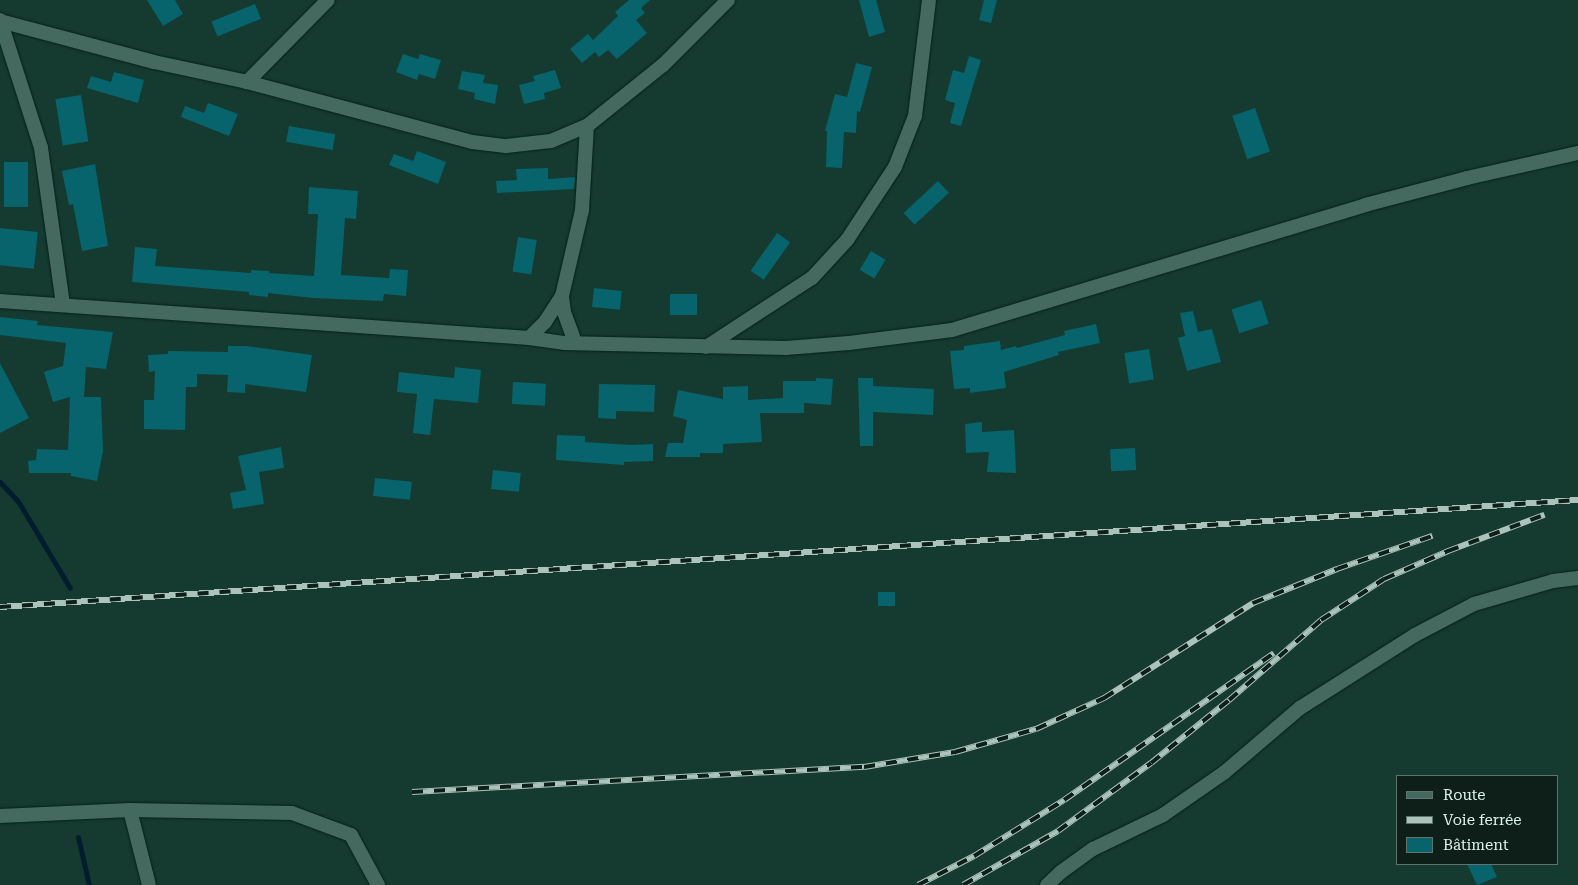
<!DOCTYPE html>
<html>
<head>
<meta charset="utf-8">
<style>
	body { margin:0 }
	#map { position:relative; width:1578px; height:885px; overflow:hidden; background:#153a30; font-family:"Roboto Serif",serif }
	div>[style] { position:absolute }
	.stream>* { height:5px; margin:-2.5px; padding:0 2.5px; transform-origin:2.5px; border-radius:2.5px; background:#001d2f }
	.building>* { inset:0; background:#07636c; transform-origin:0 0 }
	.roads { filter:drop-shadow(0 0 1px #042019) drop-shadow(0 0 1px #042019) }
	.minor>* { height:14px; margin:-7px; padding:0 7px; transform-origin:7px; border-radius:7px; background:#44695e }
	.rail>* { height:5.5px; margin-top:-2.75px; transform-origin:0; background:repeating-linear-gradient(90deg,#0e1e19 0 11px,#abc3bb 0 22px); box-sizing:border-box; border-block:1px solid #abc3bb }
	span { translate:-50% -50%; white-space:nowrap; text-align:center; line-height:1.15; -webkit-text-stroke:4.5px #0e1e19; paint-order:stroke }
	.legend { position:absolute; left:1396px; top:775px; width:162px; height:90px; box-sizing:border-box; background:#0e1e19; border:1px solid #61736d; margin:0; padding:6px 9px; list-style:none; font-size:15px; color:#def2eb }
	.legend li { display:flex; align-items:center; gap:10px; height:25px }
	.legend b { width:25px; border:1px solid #61736d }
</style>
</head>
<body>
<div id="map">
	<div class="stream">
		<i style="left:0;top:482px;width:26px;rotate:47deg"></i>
		<i style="left:18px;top:501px;width:101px;rotate:59.1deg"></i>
		<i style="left:78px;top:837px;width:49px;rotate:77.1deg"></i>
	</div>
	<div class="building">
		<i style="clip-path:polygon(147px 0,175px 0,183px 14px,163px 26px)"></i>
		<i style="clip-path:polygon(629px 0,650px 0,641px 8px,645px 13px,636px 20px,647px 33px,617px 59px,608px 50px,599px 57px,595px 52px,582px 63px,570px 49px,588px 34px,593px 40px,618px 16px,615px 12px)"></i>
		<i style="clip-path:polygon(859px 0,876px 0,885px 32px,869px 37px)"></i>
		<i style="clip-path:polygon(984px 0,997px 0,991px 23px,979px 20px)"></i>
		<i style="left:255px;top:4px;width:16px;height:47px;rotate:68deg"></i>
		<i style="clip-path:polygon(403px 54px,418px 59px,420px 54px,441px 60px,435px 79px,419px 74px,417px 80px,396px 72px)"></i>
		<i style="clip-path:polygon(969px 56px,981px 60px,961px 126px,950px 123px,955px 103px,945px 100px,953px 70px,964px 73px)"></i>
		<i style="clip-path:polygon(856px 63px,872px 67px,860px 112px,857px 111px,856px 133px,844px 132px,842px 168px,826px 167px,827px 131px,825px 131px,835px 94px,847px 97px)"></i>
		<i style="clip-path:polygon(555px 70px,561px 88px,544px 93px,545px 99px,524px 104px,519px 85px,535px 81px,533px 76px)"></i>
		<i style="clip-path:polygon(462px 71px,485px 75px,483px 83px,498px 85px,495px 104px,474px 99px,475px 93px,458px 89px)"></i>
		<i style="clip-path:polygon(114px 72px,144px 80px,138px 103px,87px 88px,91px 76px,111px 82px)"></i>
		<i style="left:81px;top:95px;width:47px;height:26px;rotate:81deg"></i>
		<i style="clip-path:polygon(208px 103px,238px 114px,229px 136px,181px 117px,185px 106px,204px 113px)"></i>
		<i style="left:1255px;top:108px;width:46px;height:24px;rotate:71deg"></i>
		<i style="left:289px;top:126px;width:47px;height:16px;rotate:10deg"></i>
		<i style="clip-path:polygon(417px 151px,446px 162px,438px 184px,389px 165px,394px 154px,413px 161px)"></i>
		<i style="left:4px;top:162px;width:24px;height:45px"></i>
		<i style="clip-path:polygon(95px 164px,108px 246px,82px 251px,73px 204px,69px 205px,62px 171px)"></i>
		<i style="clip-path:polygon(548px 168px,548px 179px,575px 177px,574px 189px,497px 193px,496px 181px,517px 180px,516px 169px)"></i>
		<i style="left:938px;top:181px;width:16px;height:47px;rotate:47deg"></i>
		<i style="clip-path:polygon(309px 187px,358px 191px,356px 219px,345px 218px,341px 275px,389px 278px,390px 269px,408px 270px,406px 296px,384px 294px,383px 301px,313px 298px,268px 293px,268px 297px,249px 295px,249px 292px,132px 282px,135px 247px,157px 249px,155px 266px,251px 273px,251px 270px,269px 271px,269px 273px,314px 276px,318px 214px,308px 214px)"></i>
		<i style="left:0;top:228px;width:38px;height:37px;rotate:6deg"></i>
		<i style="left:777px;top:233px;width:16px;height:46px;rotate:35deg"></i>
		<i style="left:518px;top:237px;width:19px;height:35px;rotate:9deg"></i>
		<i style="left:871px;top:251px;width:17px;height:22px;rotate:31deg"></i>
		<i style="left:594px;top:288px;width:28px;height:19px;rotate:6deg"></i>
		<i style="left:670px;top:294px;width:27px;height:21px"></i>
		<i style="left:1261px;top:300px;width:25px;height:31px;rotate:72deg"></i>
		<i style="clip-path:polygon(1193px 311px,1198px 332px,1212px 329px,1221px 362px,1187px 371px,1178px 338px,1185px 336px,1180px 313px)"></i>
		<i style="clip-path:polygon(0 317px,38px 321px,37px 325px,113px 332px,106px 369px,86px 367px,84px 397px,101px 397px,103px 451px,97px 481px,71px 476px,71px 473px,29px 473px,28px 461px,36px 460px,37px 449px,68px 450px,70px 397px,53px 402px,44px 372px,63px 366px,66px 343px,0 335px)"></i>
		<i style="clip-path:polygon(1096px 324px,1100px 343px,1058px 352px,1059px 355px,1004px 372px,1006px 388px,970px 393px,970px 388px,954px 389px,950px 351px,964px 350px,964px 346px,1000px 341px,1001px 350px,1016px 346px,1017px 348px,1065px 335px,1064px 331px)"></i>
		<i style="clip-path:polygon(228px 346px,246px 346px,312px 355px,306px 392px,245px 384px,245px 393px,227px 392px,228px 375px,197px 374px,197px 387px,186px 387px,185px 430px,144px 429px,144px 400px,154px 400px,155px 371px,149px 372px,148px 355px,168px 354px,168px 351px,228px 352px)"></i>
		<i style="left:1149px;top:349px;width:31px;height:25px;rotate:81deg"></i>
		<i style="clip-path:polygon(0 363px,29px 418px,0 433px)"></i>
		<i style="clip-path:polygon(455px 367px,481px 370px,478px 403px,434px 399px,430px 435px,413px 433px,417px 394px,397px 392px,399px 372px,454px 378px)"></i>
		<i style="clip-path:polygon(816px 378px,833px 379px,831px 405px,804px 403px,804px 413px,760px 413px,762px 442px,723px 444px,723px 453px,700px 453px,700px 457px,665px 457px,668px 443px,683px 443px,687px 420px,673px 416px,678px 390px,723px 399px,723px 387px,748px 386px,748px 400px,783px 398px,783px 381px,816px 381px)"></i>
		<i style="clip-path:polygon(858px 378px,873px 378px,873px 386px,934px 389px,933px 415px,873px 412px,873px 446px,860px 446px)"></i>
		<i style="left:513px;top:382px;width:33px;height:22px;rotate:3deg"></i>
		<i style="clip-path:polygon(599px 384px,655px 385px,654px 412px,616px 411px,616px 419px,598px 418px)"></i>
		<i style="clip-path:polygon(982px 422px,982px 432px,1014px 430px,1016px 473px,987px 472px,989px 452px,966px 453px,965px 424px)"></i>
		<i style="clip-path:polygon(557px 435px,585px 436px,585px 442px,631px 445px,653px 444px,653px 461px,624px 462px,624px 465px,556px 460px)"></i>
		<i style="clip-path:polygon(281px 447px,284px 468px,259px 472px,264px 504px,233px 509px,230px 493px,246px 490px,238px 456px)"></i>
		<i style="left:1135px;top:448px;width:22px;height:25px;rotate:87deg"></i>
		<i style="left:493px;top:470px;width:28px;height:19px;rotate:6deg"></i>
		<i style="left:375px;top:478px;width:37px;height:18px;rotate:6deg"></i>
		<i style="left:895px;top:592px;width:14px;height:17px;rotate:90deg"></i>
		<i style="clip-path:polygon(1467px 864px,1491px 864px,1497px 877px,1477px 885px)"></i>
	</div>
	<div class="roads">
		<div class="minor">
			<i style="left:0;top:20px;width:134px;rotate:72.2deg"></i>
			<i style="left:41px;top:148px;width:158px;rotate:82deg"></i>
			<i style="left:0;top:21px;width:159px;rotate:14.9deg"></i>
			<i style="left:154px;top:62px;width:95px;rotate:12.1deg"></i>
			<i style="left:247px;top:82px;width:233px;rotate:14.9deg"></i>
			<i style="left:472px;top:142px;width:34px;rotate:7deg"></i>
			<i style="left:506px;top:146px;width:45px;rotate:-6.3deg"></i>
			<i style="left:551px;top:141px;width:39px;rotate:-23deg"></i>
			<i style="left:587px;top:126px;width:97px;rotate:-38.8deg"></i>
			<i style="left:663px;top:65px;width:92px;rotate:-45deg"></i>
			<i style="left:247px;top:82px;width:115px;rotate:-45.4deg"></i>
			<i style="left:562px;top:296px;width:16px;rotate:83deg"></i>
			<i style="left:564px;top:312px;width:33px;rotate:70deg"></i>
			<i style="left:0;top:301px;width:530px;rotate:4deg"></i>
			<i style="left:529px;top:338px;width:35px;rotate:8deg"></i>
			<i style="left:564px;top:343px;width:222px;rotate:1.3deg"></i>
			<i style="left:786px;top:348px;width:63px;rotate:-4.5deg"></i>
			<i style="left:849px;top:343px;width:104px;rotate:-7.2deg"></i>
			<i style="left:952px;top:330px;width:432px;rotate:-16.8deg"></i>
			<i style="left:1365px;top:205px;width:106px;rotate:-14.8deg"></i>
			<i style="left:1467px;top:178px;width:114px;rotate:-12.7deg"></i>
			<i style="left:529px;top:338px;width:23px;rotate:-45deg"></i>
			<i style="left:545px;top:322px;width:31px;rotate:-57deg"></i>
			<i style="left:562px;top:296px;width:88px;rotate:-76.9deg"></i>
			<i style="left:582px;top:210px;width:84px;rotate:-86.6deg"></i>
			<i style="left:706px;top:347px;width:126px;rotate:-33.1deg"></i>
			<i style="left:812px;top:278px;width:52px;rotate:-47.4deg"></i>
			<i style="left:847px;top:240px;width:87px;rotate:-56.7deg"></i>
			<i style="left:895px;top:167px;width:55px;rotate:-68.6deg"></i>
			<i style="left:915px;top:116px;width:117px;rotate:-83.1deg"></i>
			<i style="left:130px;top:810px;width:77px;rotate:75.8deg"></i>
			<i style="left:0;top:816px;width:130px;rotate:-2.6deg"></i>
			<i style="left:130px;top:810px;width:162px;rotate:1.1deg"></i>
			<i style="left:292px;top:813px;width:63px;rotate:20.4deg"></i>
			<i style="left:351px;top:835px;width:57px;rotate:61.6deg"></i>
			<i style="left:1047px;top:885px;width:19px;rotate:-43deg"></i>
			<i style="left:1061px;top:872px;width:39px;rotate:-36deg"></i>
			<i style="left:1093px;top:849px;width:78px;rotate:-25.9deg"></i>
			<i style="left:1163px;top:815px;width:75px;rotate:-34.7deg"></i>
			<i style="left:1225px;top:772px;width:99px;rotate:-40.5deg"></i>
			<i style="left:1300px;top:708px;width:136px;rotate:-32.4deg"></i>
			<i style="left:1415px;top:635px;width:67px;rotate:-27.7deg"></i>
			<i style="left:1474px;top:604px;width:82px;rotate:-16.2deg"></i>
			<i style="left:1553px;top:581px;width:25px;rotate:-7deg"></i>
		</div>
	</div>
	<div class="rail">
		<i style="left:0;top:607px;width:1582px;rotate:-3.88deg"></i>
		<i style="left:412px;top:792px;width:453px;rotate:-3.2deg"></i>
		<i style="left:864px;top:767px;width:92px;rotate:-9.4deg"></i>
		<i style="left:955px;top:752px;width:84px;rotate:-15.9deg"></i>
		<i style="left:1036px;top:729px;width:75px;rotate:-24.5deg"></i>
		<i style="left:1104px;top:698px;width:177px;rotate:-32.5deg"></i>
		<i style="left:1253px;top:603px;width:91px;rotate:-22deg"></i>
		<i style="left:1337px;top:569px;width:101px;rotate:-19.2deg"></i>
		<i style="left:918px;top:885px;width:63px;rotate:-27.4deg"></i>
		<i style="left:974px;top:856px;width:106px;rotate:-31.9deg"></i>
		<i style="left:1064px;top:800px;width:256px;rotate:-35deg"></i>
		<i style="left:963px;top:885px;width:109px;rotate:-29.6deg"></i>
		<i style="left:1058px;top:831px;width:115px;rotate:-36.2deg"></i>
		<i style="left:1151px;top:763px;width:100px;rotate:-38.9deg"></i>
		<i style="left:1229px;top:700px;width:122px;rotate:-41deg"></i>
		<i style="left:1321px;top:620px;width:75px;rotate:-33.1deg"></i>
		<i style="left:1384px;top:579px;width:70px;rotate:-23.6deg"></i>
		<i style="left:1448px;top:551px;width:103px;rotate:-20.6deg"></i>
	</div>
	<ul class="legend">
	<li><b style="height:6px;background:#44695e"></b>Route</li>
	<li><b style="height:6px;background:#abc3bb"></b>Voie ferrée</li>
	<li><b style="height:14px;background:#07636c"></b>Bâtiment</li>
	</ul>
</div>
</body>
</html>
